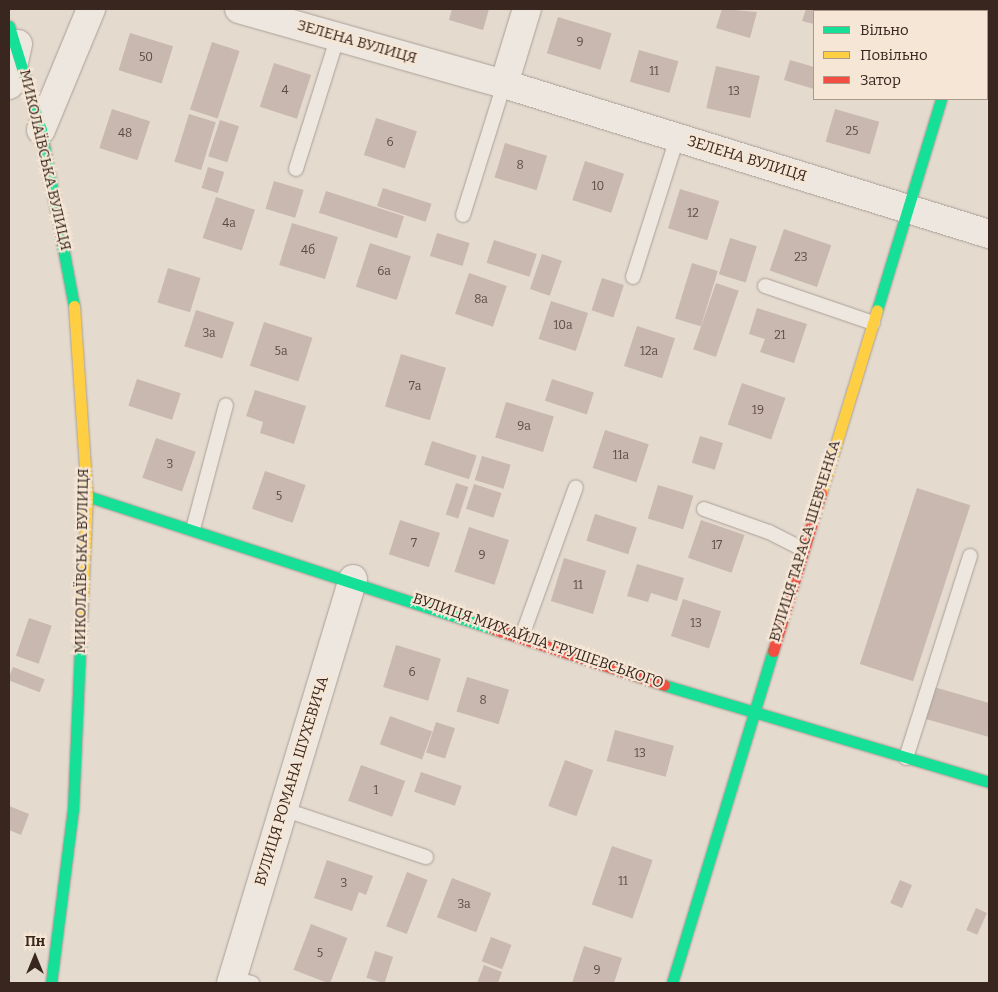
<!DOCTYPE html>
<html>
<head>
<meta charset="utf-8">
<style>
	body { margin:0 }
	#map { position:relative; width:998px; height:992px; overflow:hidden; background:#e5dace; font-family:Bitter,serif }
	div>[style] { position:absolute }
	.building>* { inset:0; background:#c8b8af; transform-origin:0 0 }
	.roads { filter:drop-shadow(0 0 1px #aaa097) drop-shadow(0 0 1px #aaa097) }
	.lane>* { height:14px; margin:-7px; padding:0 7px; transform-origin:7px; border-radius:7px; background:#ede7df }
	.street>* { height:28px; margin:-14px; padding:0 14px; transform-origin:14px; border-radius:14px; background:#ede7df }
	.fast>* { height:11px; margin:-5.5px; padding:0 5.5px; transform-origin:5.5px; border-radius:5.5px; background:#16e098 }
	.slow>* { height:11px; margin:-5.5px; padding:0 5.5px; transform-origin:5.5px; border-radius:5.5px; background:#ffcf43 }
	.jam>* { height:11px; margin:-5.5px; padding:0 5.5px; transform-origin:5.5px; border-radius:5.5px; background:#f24e42 }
	span { translate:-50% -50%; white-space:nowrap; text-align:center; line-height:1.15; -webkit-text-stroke:4px #f5e6d5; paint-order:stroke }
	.number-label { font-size:12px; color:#5d4b43 }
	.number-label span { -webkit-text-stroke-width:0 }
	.street-label { font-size:15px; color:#39271f }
	.frame { position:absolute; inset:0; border:10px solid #39271f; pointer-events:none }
	.legend { position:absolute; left:813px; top:10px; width:175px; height:90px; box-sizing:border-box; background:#f5e6d5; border:1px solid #aa9a8c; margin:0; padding:6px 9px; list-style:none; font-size:15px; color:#39271f }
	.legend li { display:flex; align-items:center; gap:10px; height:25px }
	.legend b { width:25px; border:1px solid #aa9a8c }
	.north { position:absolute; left:10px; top:932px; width:50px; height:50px; -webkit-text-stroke:4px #f5e6d5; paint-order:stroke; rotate:0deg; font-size:14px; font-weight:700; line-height:20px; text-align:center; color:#39271f }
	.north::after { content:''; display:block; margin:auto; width:18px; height:22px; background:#39271f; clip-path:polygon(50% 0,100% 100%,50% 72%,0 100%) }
</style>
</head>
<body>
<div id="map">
	<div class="building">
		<i style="clip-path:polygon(452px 9px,489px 9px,483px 30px,449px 20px)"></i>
		<i style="clip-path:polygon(722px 9px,757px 12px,750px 38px,716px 28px)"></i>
		<i style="clip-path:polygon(806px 9px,825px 9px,814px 11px,814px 24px,802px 21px)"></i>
		<i style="left:558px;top:17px;width:56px;height:38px;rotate:17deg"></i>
		<i style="left:130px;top:33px;width:45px;height:39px;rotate:17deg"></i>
		<i style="left:212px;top:42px;width:29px;height:71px;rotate:18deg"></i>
		<i style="left:639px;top:50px;width:41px;height:33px;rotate:16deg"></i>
		<i style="clip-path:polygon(790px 60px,814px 67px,814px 89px,784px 80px)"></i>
		<i style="left:274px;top:63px;width:39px;height:46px;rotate:18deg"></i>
		<i style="left:716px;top:66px;width:45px;height:43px;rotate:13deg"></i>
		<i style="left:112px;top:109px;width:40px;height:41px;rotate:18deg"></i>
		<i style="left:835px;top:109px;width:46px;height:34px;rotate:16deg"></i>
		<i style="left:189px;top:114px;width:28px;height:50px;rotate:17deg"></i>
		<i style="left:376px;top:118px;width:43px;height:39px;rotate:18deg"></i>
		<i style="left:220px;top:120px;width:20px;height:38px;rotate:18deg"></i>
		<i style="left:505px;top:143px;width:44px;height:36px;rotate:17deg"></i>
		<i style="left:585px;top:161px;width:41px;height:41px;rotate:18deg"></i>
		<i style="left:208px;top:167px;width:17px;height:22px;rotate:17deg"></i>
		<i style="left:274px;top:181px;width:31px;height:29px;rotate:17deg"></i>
		<i style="left:383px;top:188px;width:51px;height:19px;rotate:18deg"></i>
		<i style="left:680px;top:189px;width:41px;height:41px;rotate:17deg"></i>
		<i style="left:326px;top:191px;width:82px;height:23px;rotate:18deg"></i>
		<i style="left:216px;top:197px;width:41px;height:43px;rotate:18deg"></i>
		<i style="left:292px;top:223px;width:48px;height:44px;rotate:17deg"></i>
		<i style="left:784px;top:229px;width:50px;height:44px;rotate:19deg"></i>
		<i style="left:437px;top:233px;width:34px;height:24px;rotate:17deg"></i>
		<i style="left:730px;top:238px;width:28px;height:38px;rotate:17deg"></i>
		<i style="left:494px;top:240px;width:45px;height:24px;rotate:18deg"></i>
		<i style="left:370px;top:243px;width:43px;height:46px;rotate:18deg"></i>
		<i style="left:542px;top:254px;width:21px;height:37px;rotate:19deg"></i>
		<i style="left:692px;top:263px;width:27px;height:58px;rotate:17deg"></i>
		<i style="left:168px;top:268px;width:34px;height:36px;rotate:17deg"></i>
		<i style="left:469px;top:273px;width:40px;height:43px;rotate:19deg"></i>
		<i style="left:602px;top:278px;width:23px;height:34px;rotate:18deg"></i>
		<i style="left:716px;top:283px;width:24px;height:70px;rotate:19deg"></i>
		<i style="left:551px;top:301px;width:39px;height:40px;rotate:18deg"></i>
		<i style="clip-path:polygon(757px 308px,807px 324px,794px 363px,760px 352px,765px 339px,749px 334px)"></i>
		<i style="left:196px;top:310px;width:40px;height:38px;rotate:18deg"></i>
		<i style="left:264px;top:322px;width:51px;height:46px;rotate:18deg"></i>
		<i style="left:637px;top:326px;width:40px;height:42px;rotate:18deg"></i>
		<i style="left:401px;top:354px;width:47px;height:55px;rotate:17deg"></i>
		<i style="left:137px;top:379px;width:46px;height:28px;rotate:18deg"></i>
		<i style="left:552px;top:379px;width:44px;height:23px;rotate:18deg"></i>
		<i style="left:742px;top:383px;width:46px;height:44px;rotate:19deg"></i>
		<i style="clip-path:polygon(255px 390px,306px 406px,294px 444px,260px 433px,263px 422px,246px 416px)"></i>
		<i style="left:506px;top:402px;width:50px;height:37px;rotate:17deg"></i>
		<i style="left:605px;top:430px;width:46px;height:40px;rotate:18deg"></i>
		<i style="left:700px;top:436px;width:24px;height:28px;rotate:17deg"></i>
		<i style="left:156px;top:438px;width:42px;height:42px;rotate:19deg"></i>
		<i style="left:432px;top:441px;width:47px;height:25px;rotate:18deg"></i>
		<i style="left:482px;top:456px;width:30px;height:25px;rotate:17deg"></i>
		<i style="left:265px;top:471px;width:43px;height:40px;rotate:19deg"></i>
		<i style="left:456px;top:483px;width:13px;height:33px;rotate:18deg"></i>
		<i style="left:474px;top:484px;width:29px;height:26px;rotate:18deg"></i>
		<i style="left:658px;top:485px;width:37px;height:35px;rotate:17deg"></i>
		<i style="left:917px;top:488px;width:56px;height:185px;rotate:18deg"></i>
		<i style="left:595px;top:514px;width:44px;height:28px;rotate:18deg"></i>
		<i style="left:400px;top:520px;width:42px;height:36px;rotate:18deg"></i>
		<i style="left:701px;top:520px;width:46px;height:40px;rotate:19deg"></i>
		<i style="left:469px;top:527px;width:42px;height:47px;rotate:18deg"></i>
		<i style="left:564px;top:558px;width:44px;height:45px;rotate:17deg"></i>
		<i style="clip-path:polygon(637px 564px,684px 578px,677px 601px,651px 593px,648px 602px,627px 596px)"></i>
		<i style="left:683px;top:599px;width:40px;height:39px;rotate:18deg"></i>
		<i style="left:29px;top:618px;width:24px;height:40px;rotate:19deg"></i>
		<i style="left:396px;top:645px;width:47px;height:44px;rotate:17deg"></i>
		<i style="left:13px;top:667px;width:34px;height:14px;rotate:21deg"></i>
		<i style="left:467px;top:677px;width:44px;height:36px;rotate:17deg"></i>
		<i style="clip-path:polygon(934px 687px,989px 703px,989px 737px,926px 719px)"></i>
		<i style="left:390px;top:716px;width:45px;height:30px;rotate:20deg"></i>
		<i style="left:436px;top:722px;width:20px;height:32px;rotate:18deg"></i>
		<i style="left:615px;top:730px;width:61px;height:32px;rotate:15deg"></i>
		<i style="left:565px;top:760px;width:30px;height:49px;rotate:20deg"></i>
		<i style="left:361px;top:765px;width:47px;height:38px;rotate:20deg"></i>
		<i style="left:421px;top:772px;width:43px;height:21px;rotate:19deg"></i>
		<i style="clip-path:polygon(9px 806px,29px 814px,21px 835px,9px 830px)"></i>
		<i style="left:612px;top:846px;width:43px;height:62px;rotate:19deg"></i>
		<i style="clip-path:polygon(327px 860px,373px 876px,366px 895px,359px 892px,352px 911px,314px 898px)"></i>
		<i style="left:407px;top:872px;width:22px;height:58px;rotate:21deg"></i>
		<i style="left:452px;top:878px;width:42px;height:42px;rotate:21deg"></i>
		<i style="left:900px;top:880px;width:13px;height:25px;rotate:23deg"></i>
		<i style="left:976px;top:908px;width:12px;height:24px;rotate:24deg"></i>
		<i style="left:311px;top:924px;width:39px;height:49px;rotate:21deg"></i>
		<i style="left:491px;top:937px;width:22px;height:26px;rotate:21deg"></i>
		<i style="clip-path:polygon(584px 946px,622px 958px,614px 983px,572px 983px)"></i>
		<i style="left:375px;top:951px;width:19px;height:28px;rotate:18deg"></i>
		<i style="clip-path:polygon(484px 965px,502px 972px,498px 983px,477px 983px)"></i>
	</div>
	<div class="roads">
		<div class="lane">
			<i style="left:296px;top:169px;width:139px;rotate:-72.5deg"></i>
			<i style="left:463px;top:215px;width:137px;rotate:-72.6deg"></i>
			<i style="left:633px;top:277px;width:146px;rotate:-72.4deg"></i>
			<i style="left:765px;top:286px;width:114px;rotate:18.9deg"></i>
			<i style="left:704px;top:509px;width:69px;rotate:19.5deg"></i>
			<i style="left:769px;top:532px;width:37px;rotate:27deg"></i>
			<i style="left:193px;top:529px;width:128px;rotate:-75.1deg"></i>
			<i style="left:522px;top:636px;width:158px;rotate:-70.1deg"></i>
			<i style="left:906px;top:758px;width:212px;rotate:-72.4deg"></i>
			<i style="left:283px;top:809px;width:151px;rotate:18.6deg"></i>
			<i style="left:233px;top:978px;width:20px;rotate:15deg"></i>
		</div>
		<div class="street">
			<i style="left:239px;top:9px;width:275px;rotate:15.8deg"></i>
			<i style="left:504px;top:84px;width:508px;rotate:17.19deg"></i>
			<i style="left:967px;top:11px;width:2px;rotate:-63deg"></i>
			<i style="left:504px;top:84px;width:78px;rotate:-73deg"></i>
			<i style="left:9px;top:85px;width:42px;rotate:-77.6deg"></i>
			<i style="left:41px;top:130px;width:131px;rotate:-67.5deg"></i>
			<i style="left:231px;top:983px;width:422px;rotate:-73.2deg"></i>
		</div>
		<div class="fast">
			<i style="left:9px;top:26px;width:109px;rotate:72.9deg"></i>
			<i style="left:41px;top:130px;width:179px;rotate:79.4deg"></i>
			<i style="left:877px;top:310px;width:220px;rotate:-73.1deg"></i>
			<i style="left:87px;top:496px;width:428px;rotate:18.1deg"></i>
			<i style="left:664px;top:685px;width:339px;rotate:16.6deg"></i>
			<i style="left:51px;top:983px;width:175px;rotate:-82.8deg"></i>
			<i style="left:73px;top:809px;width:182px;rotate:-87.5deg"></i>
			<i style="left:672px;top:983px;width:347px;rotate:-73.1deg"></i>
		</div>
		<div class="slow">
			<i style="left:74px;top:306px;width:190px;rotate:86.1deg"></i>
			<i style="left:87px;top:496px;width:131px;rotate:92.6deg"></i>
			<i style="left:821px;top:493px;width:191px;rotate:-73deg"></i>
		</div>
		<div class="jam">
			<i style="left:494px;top:629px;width:179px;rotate:18.2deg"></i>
			<i style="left:773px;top:651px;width:165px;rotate:-73.1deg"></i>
		</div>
	</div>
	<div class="number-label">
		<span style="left:580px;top:43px">9</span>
		<span style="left:146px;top:58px">50</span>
		<span style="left:654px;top:72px">11</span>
		<span style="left:285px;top:91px">4</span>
		<span style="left:734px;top:92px">13</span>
		<span style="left:852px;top:132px">25</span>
		<span style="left:125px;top:134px">48</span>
		<span style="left:390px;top:143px">6</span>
		<span style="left:520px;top:166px">8</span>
		<span style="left:598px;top:187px">10</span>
		<span style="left:693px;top:214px">12</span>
		<span style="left:229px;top:224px">4а</span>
		<span style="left:308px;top:251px">4б</span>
		<span style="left:801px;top:258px">23</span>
		<span style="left:384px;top:272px">6а</span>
		<span style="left:481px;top:300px">8а</span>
		<span style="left:563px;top:326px">10а</span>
		<span style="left:209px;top:334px">3а</span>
		<span style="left:780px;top:336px">21</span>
		<span style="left:281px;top:352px">5а</span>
		<span style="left:649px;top:352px">12а</span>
		<span style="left:415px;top:387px">7а</span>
		<span style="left:758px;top:411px">19</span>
		<span style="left:524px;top:427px">9а</span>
		<span style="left:621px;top:456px">11а</span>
		<span style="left:170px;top:465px">3</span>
		<span style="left:279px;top:497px">5</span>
		<span style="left:414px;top:544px">7</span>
		<span style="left:717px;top:546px">17</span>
		<span style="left:482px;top:556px">9</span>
		<span style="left:578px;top:586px">11</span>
		<span style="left:696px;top:624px">13</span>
		<span style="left:412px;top:673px">6</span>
		<span style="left:483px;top:701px">8</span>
		<span style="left:640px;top:754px">13</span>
		<span style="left:376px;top:791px">1</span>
		<span style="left:623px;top:882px">11</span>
		<span style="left:344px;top:884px">3</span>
		<span style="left:464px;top:905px">3а</span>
		<span style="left:320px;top:954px">5</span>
		<span style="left:597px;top:971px">9</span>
	</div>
	<div class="street-label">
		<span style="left:357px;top:42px;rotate:16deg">ЗЕЛЕНА ВУЛИЦЯ</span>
		<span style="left:747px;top:159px;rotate:17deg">ЗЕЛЕНА ВУЛИЦЯ</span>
		<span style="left:45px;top:160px;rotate:77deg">МИКОЛАЇВСЬКА ВУЛИЦЯ</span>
		<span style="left:805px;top:541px;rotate:-73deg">ВУЛИЦЯ ТАРАСА ШЕВЧЕНКА</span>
		<span style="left:82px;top:561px;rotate:-89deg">МИКОЛАЇВСЬКА ВУЛИЦЯ</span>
		<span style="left:538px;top:641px;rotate:19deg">ВУЛИЦЯ МИХАЙЛА ГРУШЕВСЬКОГО</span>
		<span style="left:292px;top:781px;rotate:-73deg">ВУЛИЦЯ РОМАНА ШУХЕВИЧА</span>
	</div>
	<div class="frame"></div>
	<ul class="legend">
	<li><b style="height:6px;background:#16e098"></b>Вільно</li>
	<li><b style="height:6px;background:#ffcf43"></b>Повільно</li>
	<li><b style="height:6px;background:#f24e42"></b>Затор</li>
	</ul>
	<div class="north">Пн</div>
</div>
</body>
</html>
